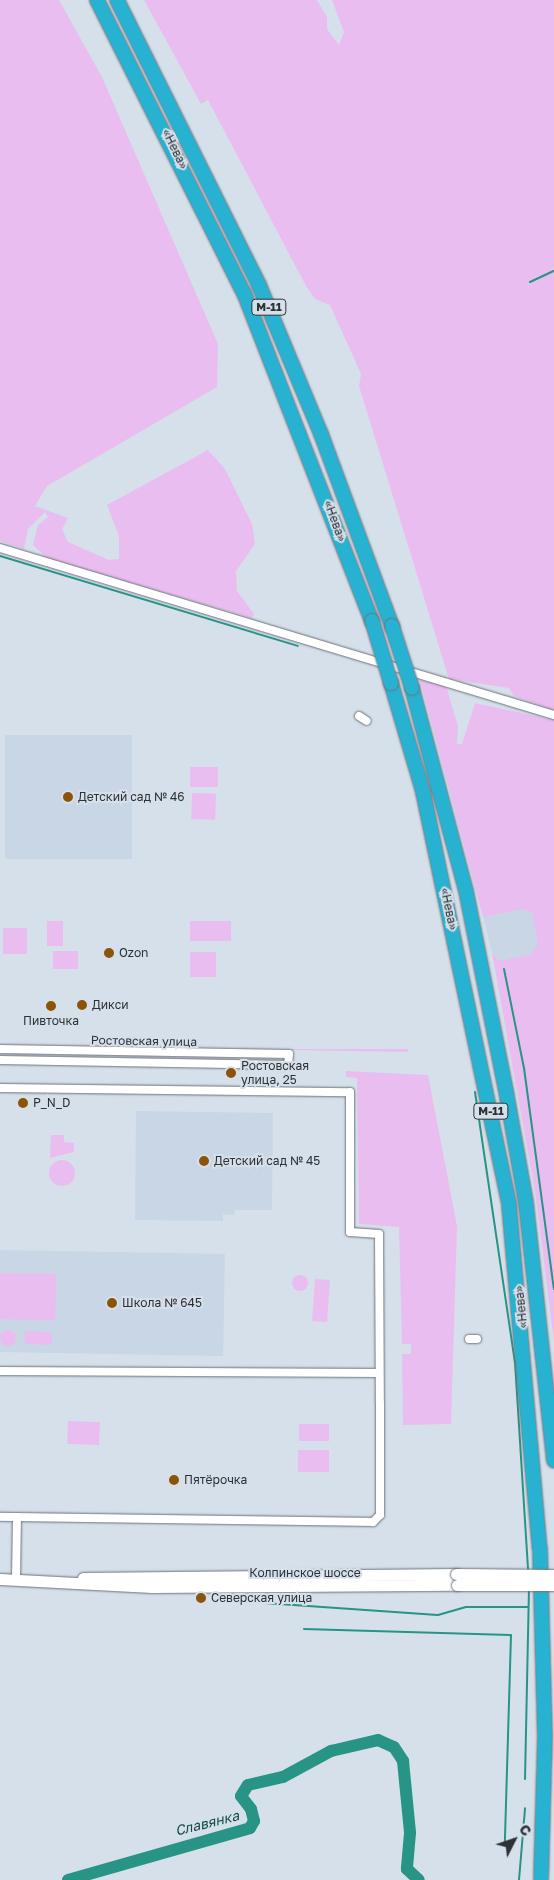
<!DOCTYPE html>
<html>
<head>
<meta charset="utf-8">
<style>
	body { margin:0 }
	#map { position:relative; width:554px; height:1880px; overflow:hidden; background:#d6e0ea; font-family:"Golos Text",sans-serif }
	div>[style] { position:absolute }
	.built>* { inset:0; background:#c8d6e6; transform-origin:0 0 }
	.green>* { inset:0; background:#e9bdf0; transform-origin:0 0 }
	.round { border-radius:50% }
	.stream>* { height:2px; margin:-1px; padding:0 1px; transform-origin:1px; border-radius:1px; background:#279486 }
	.river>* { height:12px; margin:-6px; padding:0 6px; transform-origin:6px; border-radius:6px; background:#279486 }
	.roads { filter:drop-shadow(0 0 1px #6a737c) drop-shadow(0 0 1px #6a737c) }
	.street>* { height:8px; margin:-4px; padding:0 4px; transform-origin:4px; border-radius:4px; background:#fff }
	.secondary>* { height:11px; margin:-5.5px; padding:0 5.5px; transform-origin:5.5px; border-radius:5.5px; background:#fff }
	.highway>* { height:14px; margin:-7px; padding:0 7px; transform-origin:7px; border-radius:7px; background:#27b2d1 }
	.bridges { filter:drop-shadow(0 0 1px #6a737c) drop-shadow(0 0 1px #6a737c) }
	.secondary-bridge>* { height:11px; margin:-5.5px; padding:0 5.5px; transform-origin:5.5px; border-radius:5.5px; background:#fff }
	.highway-bridge>* { height:14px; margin:-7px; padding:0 7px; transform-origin:7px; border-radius:7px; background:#27b2d1 }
	.dots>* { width:14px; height:14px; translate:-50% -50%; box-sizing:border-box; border:2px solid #d6e0ea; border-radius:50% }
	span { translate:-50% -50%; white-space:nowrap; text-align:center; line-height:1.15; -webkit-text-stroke:4px #d6e0ea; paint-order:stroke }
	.shield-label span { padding:1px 4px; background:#d6e0ea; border:1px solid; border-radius:4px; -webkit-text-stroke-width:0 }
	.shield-label { font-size:11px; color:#2d3135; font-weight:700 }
	.street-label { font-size:12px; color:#2d3135 }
	.poi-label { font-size:12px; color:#2d3135 }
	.left { translate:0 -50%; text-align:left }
	.water-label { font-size:14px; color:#114d45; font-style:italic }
	.north { position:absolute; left:489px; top:1815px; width:50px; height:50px; -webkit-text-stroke:4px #d6e0ea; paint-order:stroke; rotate:49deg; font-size:14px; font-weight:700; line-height:20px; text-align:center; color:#2d3135 }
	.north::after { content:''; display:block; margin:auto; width:18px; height:22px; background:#2d3135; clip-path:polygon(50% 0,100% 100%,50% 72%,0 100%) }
</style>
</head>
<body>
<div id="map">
	<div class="built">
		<i style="left:5px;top:735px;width:127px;height:124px"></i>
		<i style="clip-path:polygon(554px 888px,554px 981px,501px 962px,492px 953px,480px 904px)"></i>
		<i style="clip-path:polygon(136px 1111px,273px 1113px,272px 1210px,235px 1210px,234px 1215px,223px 1214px,223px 1221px,135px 1220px)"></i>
		<i style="left:0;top:1250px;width:225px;height:102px;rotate:1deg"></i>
	</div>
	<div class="green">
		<i style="clip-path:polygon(0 0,59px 0,102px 77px,218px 344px,217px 387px,47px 486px,35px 506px,68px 518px,62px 529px,68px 542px,109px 560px,119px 559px,119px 536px,107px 505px,208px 450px,225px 469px,252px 524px,255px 544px,236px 571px,237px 591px,254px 614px,252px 618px,48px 559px,33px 545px,38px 525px,48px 517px,45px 512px,28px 529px,24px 549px,0 541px)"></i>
		<i style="clip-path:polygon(144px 0,317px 0,327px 17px,327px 29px,339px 45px,344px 32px,332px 0,554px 0,554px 711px,514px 696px,509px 688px,449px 679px,359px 386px,361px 374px,330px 305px,315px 299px,306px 286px,208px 100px,201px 104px)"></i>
		<i style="clip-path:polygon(420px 680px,446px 686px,458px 726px,457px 744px,462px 744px,475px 703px,554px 720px,554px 1342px,535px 1191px,492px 953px,500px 961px,531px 954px,538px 944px,532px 912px,522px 909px,483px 917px)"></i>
		<i style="left:190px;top:767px;width:28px;height:20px"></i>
		<i style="left:192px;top:793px;width:24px;height:26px;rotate:2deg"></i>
		<i style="left:47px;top:921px;width:16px;height:25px"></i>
		<i style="left:190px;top:921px;width:41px;height:20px"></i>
		<i style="left:3px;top:928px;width:24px;height:26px"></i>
		<i style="left:53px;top:951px;width:25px;height:18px"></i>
		<i style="left:190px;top:952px;width:26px;height:25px"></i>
		<i style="clip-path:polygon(291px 1049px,408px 1049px,408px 1052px,292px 1050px)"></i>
		<i style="clip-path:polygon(346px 1071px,428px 1075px,457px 1226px,451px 1424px,403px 1425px,402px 1354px,411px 1354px,411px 1344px,402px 1344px,399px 1227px,359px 1224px,357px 1078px,346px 1077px)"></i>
		<i style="clip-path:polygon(51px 1135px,64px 1135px,64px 1142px,74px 1143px,74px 1152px,50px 1158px)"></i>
		<i class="round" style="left:49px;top:1160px;width:26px;height:26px"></i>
		<i style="left:0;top:1273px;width:56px;height:46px;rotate:1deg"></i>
		<i class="round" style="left:292px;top:1275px;width:16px;height:16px"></i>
		<i style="left:315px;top:1279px;width:15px;height:42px;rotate:4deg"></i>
		<i class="round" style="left:0;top:1330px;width:16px;height:16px"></i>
		<i style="left:25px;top:1331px;width:27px;height:13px;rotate:2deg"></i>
		<i style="left:68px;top:1421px;width:32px;height:23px;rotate:2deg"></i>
		<i style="left:299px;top:1424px;width:30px;height:17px"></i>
		<i style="left:298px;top:1450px;width:31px;height:22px"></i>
	</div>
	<div class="stream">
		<i style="left:530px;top:282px;width:26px;rotate:-25deg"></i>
		<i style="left:0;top:556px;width:311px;rotate:16.8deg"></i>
		<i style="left:504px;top:969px;width:101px;rotate:78.6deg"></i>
		<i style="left:524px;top:1068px;width:223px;rotate:82.3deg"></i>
		<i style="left:475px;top:1092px;width:273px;rotate:81.6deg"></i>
		<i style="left:515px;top:1362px;width:209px;rotate:86.4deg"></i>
		<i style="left:237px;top:1601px;width:201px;rotate:4deg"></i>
		<i style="left:438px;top:1615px;width:29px;rotate:-16deg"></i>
		<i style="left:466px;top:1607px;width:62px"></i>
		<i style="left:304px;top:1629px;width:207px;rotate:1.7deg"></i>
		<i style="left:511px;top:1635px;width:206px;rotate:91.7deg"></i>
		<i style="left:525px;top:1779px;width:191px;rotate:-88.8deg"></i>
		<i style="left:519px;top:1880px;width:72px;rotate:-85.2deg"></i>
	</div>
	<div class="river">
		<i style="left:68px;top:1880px;width:189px;rotate:-15.9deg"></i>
		<i style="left:250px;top:1828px;width:8px;rotate:-60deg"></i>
		<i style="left:254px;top:1821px;width:12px;rotate:-104deg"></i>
		<i style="left:251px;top:1809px;width:16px;rotate:-128deg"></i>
		<i style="left:241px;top:1796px;width:13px;rotate:-58deg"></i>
		<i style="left:248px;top:1785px;width:36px;rotate:-13deg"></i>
		<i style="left:283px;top:1777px;width:55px;rotate:-28.4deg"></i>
		<i style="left:331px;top:1751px;width:48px;rotate:-13.2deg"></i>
		<i style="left:378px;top:1740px;width:17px;rotate:24deg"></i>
		<i style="left:394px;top:1747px;width:17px;rotate:57deg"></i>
		<i style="left:403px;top:1761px;width:72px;rotate:84.4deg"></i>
		<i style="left:410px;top:1833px;width:36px;rotate:95deg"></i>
		<i style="left:407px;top:1869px;width:16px;rotate:43deg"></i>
	</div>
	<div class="roads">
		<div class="street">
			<i style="left:0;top:548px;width:579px;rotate:16.78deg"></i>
			<i style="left:359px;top:716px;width:9px;rotate:32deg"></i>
			<i style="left:0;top:1049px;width:289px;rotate:1deg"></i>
			<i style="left:289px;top:1054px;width:11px;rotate:95deg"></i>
			<i style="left:288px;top:1065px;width:288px;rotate:-179deg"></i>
			<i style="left:0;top:1088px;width:350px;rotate:0.7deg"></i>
			<i style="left:350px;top:1092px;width:140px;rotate:90deg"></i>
			<i style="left:350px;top:1232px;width:29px;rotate:4deg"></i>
			<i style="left:379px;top:1234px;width:169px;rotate:89.7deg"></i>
			<i style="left:380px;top:1403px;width:112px;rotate:90deg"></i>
			<i style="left:380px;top:1515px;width:10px;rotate:135deg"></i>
			<i style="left:373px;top:1522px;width:373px;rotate:-179.2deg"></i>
			<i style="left:469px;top:1339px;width:8px"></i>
			<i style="left:0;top:1371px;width:378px;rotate:0.3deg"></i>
			<i style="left:16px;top:1579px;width:62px;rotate:-89.1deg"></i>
		</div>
		<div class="secondary">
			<i style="left:83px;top:1578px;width:373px;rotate:-0.6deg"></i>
			<i style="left:0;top:1579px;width:152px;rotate:3deg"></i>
			<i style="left:152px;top:1587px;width:305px;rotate:-0.4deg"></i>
		</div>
		<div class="highway">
			<i style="left:97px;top:0;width:328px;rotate:63.4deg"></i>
			<i style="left:244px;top:293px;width:352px;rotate:68.7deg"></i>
			<i style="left:117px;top:0;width:318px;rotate:63.5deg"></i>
			<i style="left:259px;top:285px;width:161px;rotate:67.4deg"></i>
			<i style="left:321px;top:434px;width:205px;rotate:69.7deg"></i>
			<i style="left:391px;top:683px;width:114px;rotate:73.6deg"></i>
			<i style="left:423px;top:792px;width:422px;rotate:78.2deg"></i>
			<i style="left:509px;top:1205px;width:345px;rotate:84.9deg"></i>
			<i style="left:540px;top:1549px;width:186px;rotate:88.5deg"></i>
			<i style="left:545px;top:1735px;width:145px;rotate:91.6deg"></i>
			<i style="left:412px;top:688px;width:210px;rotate:75.1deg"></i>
			<i style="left:466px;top:891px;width:210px;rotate:78.7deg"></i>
			<i style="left:507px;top:1097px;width:108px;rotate:79.8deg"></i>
			<i style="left:526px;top:1203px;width:259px;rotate:83.8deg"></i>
		</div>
	</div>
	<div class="bridges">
		<div class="secondary-bridge">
			<i style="left:456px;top:1574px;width:98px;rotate:0.6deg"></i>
			<i style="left:457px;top:1585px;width:97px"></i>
		</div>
		<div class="highway-bridge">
			<i style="left:372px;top:621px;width:65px;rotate:73deg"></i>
			<i style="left:392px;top:626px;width:65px;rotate:72.1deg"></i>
		</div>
	</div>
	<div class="dots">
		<i style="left:68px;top:797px;background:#8c5408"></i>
		<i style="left:109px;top:953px;background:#8c5408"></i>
		<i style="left:82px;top:1005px;background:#8c5408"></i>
		<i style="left:51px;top:1006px;background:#8c5408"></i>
		<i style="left:231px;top:1073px;background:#8c5408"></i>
		<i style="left:23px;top:1103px;background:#8c5408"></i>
		<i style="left:204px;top:1161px;background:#8c5408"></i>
		<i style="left:112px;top:1303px;background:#8c5408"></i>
		<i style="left:174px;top:1480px;background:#8c5408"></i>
		<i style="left:201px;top:1598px;background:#8c5408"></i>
	</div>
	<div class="shield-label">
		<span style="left:269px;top:307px">М-11</span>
		<span style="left:491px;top:1111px">М-11</span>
	</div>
	<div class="street-label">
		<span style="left:175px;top:149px;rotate:64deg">«Нева»</span>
		<span style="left:335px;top:521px;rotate:70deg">«Нева»</span>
		<span style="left:449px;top:909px;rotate:78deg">«Нева»</span>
		<span style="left:144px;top:1041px;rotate:1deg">Ростовская улица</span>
		<span style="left:521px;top:1307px;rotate:-96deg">«Нева»</span>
		<span style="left:305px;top:1573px">Колпинское шоссе</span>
	</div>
	<div class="poi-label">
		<span class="left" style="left:78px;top:797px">Детский сад № 46</span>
		<span class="left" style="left:119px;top:953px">Ozon</span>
		<span class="left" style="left:92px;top:1005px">Дикси</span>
		<span style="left:51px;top:1021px">Пивточка</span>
		<span class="left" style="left:241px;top:1073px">Ростовская<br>улица, 25</span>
		<span class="left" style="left:33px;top:1103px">P_N_D</span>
		<span class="left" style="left:214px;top:1161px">Детский сад № 45</span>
		<span class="left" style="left:122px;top:1303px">Школа № 645</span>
		<span class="left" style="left:184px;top:1480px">Пятёрочка</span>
		<span class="left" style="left:211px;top:1598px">Северская улица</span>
	</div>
	<div class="water-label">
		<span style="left:207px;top:1823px;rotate:-14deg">Славянка</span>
	</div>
	<div class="north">С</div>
</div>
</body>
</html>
